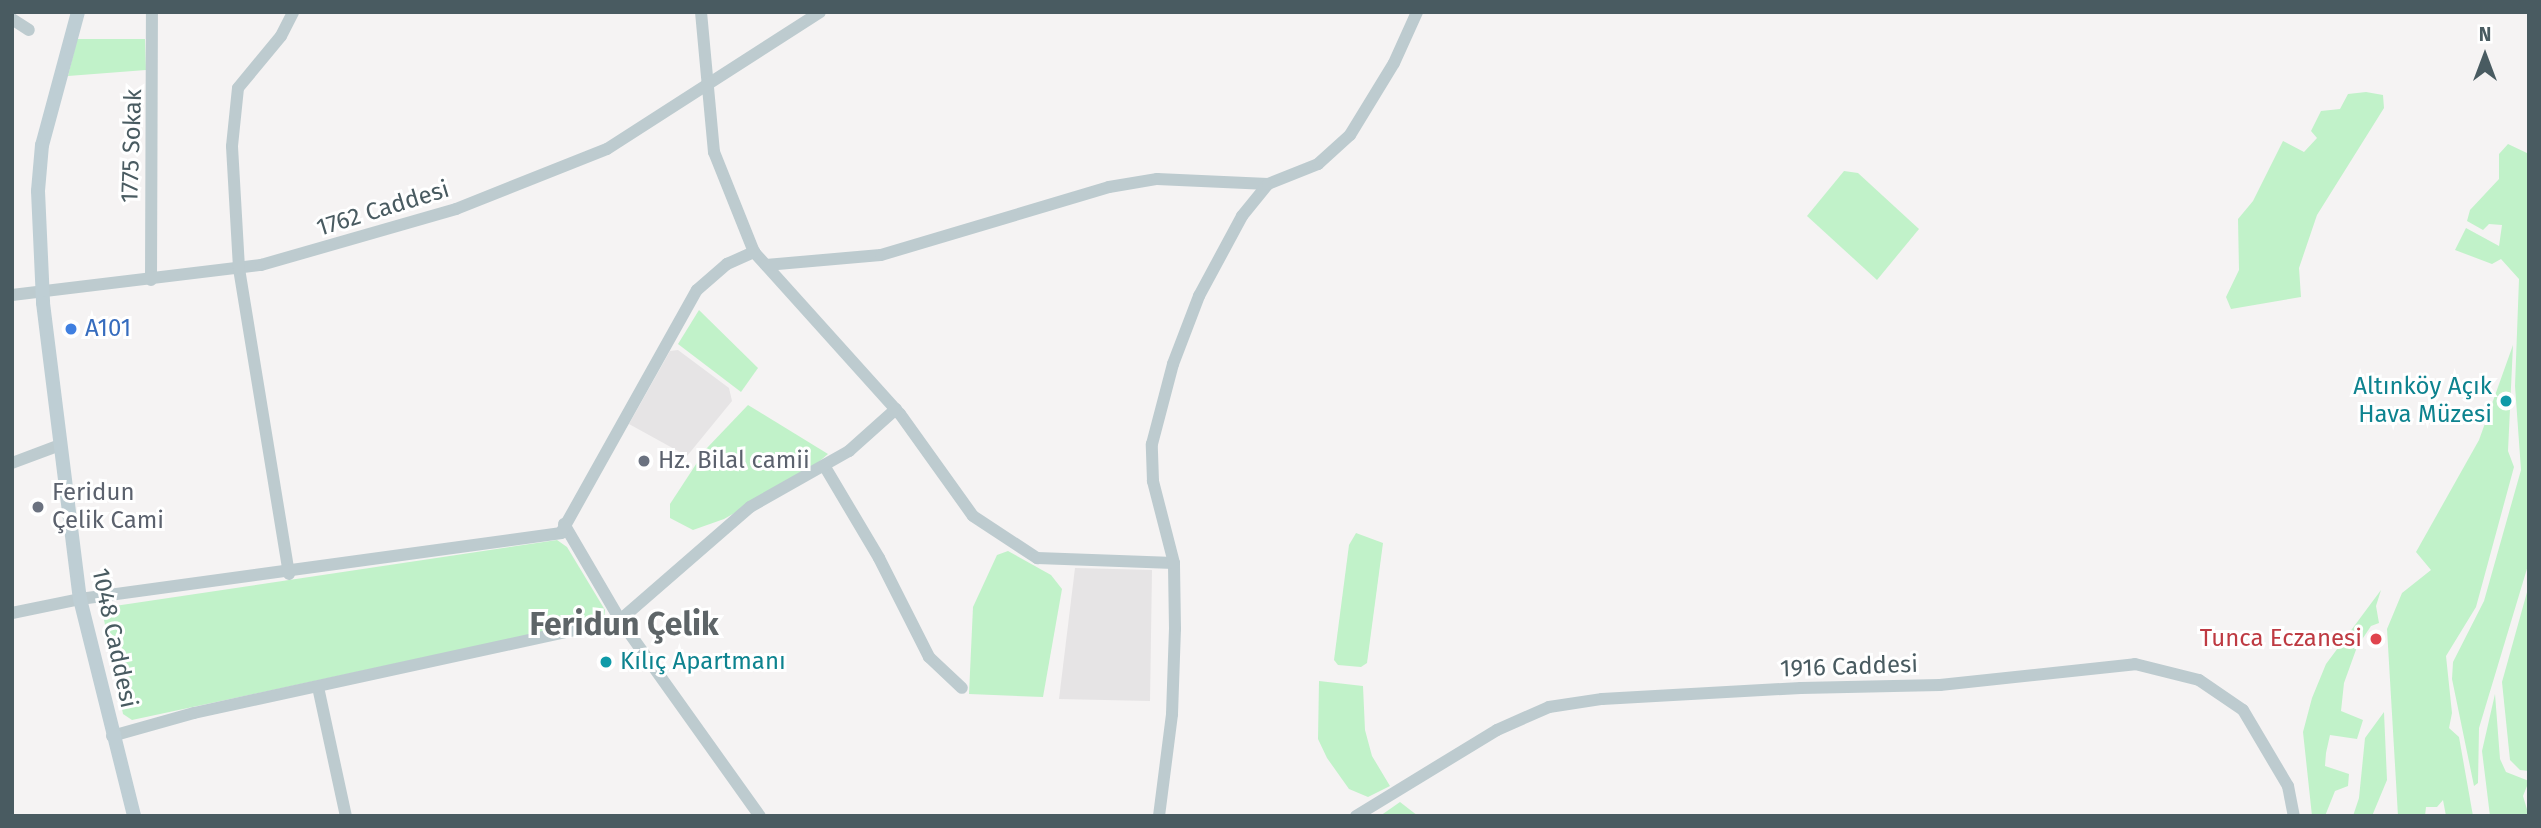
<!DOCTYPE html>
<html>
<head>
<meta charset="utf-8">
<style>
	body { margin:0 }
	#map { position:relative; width:2541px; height:828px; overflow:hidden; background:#f5f3f3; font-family:"Fira Sans",sans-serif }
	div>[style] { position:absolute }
	.education>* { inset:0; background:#e6e4e5 }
	.green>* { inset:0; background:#c1f2c9 }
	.tertiary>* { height:12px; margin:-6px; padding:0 6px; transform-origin:6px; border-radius:6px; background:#bdcbcf }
	.secondary>* { height:14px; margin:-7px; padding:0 7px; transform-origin:7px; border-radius:7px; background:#beced4 }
	.dots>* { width:19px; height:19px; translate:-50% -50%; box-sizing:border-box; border:4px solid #fff; border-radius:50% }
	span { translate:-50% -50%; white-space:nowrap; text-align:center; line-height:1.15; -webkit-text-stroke:6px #fff; paint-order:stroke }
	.street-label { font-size:24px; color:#495b61 }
	.shop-label { font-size:24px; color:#366cbe }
	.left { translate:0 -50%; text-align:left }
	.culture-label { font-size:24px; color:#0d838f }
	.right { translate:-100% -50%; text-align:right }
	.worship-label { font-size:24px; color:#5b616d }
	.health-label { font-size:24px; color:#be3a42 }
	.district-label { font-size:32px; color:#5e6568; font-weight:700 }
	.frame { position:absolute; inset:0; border:14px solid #495b61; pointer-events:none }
	.north { position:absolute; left:2450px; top:21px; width:70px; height:70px; -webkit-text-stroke:5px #fff; paint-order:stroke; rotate:0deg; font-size:19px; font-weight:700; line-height:28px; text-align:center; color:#495b61 }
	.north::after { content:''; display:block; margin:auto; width:24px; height:32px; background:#495b61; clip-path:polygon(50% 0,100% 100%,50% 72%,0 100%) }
</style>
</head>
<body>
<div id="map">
	<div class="education">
		<i style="clip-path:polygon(678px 350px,729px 388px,732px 401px,687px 456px,629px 424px,670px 351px)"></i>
		<i style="clip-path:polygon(1075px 568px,1152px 570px,1150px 701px,1059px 699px)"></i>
	</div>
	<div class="green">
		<i style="clip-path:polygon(77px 39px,145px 39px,146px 70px,68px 76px)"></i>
		<i style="clip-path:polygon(2366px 92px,2383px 95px,2384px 108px,2317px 215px,2299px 268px,2301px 297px,2231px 309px,2226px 297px,2239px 270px,2238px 219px,2253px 201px,2283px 141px,2304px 152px,2317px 138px,2311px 131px,2321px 111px,2340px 109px,2348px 94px)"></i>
		<i style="clip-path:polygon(2508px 144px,2529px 154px,2529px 562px,2479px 728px,2478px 783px,2474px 786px,2452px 679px,2453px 662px,2484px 601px,2521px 470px,2515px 386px,2519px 279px,2501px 259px,2492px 264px,2455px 250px,2466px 228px,2499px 246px,2502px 225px,2489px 224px,2483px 230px,2467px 221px,2470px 210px,2499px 179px,2499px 154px)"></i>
		<i style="clip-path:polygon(1844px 171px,1858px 173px,1919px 229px,1877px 280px,1807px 216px)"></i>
		<i style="clip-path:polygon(699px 310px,758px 368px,741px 392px,678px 344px)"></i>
		<i style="clip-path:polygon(2513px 345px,2508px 451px,2514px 467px,2476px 607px,2446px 656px,2452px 713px,2449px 728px,2459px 737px,2473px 816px,2446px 816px,2443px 800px,2437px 807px,2426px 807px,2425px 816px,2398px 816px,2387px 629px,2402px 593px,2431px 570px,2416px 552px,2479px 440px)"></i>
		<i style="clip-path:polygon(748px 405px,828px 454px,808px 471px,724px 519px,693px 530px,670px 518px,670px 504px,706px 449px)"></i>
		<i style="clip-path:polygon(1356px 533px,1383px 543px,1367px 663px,1361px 667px,1338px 665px,1334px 660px,1349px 545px)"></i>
		<i style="clip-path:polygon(557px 540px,567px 547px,605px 610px,604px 619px,132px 720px,123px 714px,103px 615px,108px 607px)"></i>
		<i style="clip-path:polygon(1008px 551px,1051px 575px,1062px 589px,1043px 697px,969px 694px,973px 607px,997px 555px)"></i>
		<i style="clip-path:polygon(2529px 585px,2529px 771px,2520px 770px,2510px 760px,2502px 682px)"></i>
		<i style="clip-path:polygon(2381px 590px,2376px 606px,2379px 623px,2371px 626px,2357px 647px,2344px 683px,2341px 711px,2363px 720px,2357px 739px,2330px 735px,2326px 753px,2325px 766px,2349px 774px,2348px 786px,2335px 791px,2325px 816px,2312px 816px,2303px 732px,2312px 698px,2326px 664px)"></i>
		<i style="clip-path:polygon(1319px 681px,1363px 686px,1365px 730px,1372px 756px,1390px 786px,1368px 797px,1349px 789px,1327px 758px,1318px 739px)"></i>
		<i style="clip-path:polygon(2495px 694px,2500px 759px,2506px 772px,2529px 781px,2523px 796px,2529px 816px,2490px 816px,2482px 751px)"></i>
		<i style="clip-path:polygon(2384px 712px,2387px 780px,2372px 816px,2353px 816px,2359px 798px,2365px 738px)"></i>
		<i style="clip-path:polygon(1400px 802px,1418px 816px,1380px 816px)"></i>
	</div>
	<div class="tertiary">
		<i style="left:701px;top:12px;width:141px;rotate:84.7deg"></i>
		<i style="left:714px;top:152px;width:108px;rotate:68.2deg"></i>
		<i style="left:754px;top:252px;width:218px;rotate:48deg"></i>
		<i style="left:900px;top:414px;width:125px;rotate:54.4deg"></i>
		<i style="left:973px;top:516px;width:77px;rotate:33.3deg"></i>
		<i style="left:1037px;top:558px;width:137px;rotate:2.1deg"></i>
		<i style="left:12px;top:19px;width:20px;rotate:33deg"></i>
		<i style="left:766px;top:265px;width:115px;rotate:-5deg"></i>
		<i style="left:881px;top:255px;width:238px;rotate:-16.6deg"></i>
		<i style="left:1109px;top:187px;width:49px;rotate:-9.5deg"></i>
		<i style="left:1157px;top:179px;width:111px;rotate:2.6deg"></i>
		<i style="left:151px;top:280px;width:268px;rotate:-89.8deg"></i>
		<i style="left:12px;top:295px;width:251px;rotate:-6.9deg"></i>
		<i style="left:261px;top:265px;width:203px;rotate:-16deg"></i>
		<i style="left:456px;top:209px;width:162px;rotate:-21.7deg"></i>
		<i style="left:607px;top:149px;width:253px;rotate:-32.7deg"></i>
		<i style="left:12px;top:463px;width:51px;rotate:-20.6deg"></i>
		<i style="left:825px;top:467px;width:106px;rotate:59.3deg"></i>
		<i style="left:879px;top:558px;width:111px;rotate:63.2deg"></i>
		<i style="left:929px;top:657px;width:45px;rotate:43.2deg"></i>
		<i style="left:564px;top:524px;width:111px;rotate:59.7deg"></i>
		<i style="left:620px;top:620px;width:241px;rotate:54.5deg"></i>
		<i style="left:289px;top:574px;width:310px;rotate:-99.3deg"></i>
		<i style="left:239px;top:268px;width:122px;rotate:-93.3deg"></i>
		<i style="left:232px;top:146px;width:58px;rotate:-84.1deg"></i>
		<i style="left:238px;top:88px;width:67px;rotate:-50.4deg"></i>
		<i style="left:281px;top:36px;width:27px;rotate:-63deg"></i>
		<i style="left:12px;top:613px;width:69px;rotate:-11.6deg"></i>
		<i style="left:80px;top:599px;width:486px;rotate:-7.8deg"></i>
		<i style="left:561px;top:533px;width:278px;rotate:-60.8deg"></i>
		<i style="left:697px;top:290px;width:40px;rotate:-41deg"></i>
		<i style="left:727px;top:264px;width:30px;rotate:-24deg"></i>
		<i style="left:318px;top:687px;width:132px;rotate:77.8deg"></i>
		<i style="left:112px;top:736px;width:85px;rotate:-15.7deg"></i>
		<i style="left:194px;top:713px;width:436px;rotate:-12.3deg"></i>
		<i style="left:620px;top:620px;width:172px;rotate:-41deg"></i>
		<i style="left:750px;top:507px;width:114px;rotate:-29.5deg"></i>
		<i style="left:849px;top:451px;width:63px;rotate:-41.8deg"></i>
		<i style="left:1159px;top:816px;width:103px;rotate:-82.7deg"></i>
		<i style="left:1172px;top:714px;width:85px;rotate:-88deg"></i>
		<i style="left:1175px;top:629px;width:66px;rotate:-90.9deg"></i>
		<i style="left:1174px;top:563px;width:85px;rotate:-104.4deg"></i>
		<i style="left:1153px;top:481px;width:37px;rotate:-92deg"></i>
		<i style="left:1152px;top:444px;width:83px;rotate:-75.3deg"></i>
		<i style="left:1173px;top:364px;width:73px;rotate:-69.1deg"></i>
		<i style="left:1199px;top:296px;width:91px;rotate:-61.7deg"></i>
		<i style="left:1242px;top:216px;width:41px;rotate:-50.9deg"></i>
		<i style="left:1268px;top:184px;width:54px;rotate:-21.8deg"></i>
		<i style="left:1318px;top:164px;width:43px;rotate:-42.2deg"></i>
		<i style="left:1350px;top:135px;width:84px;rotate:-58.6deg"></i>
		<i style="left:1394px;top:63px;width:56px;rotate:-65.7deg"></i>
		<i style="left:1356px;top:816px;width:165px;rotate:-31.4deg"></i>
		<i style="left:1497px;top:730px;width:57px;rotate:-23.9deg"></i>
		<i style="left:1549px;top:707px;width:54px;rotate:-8.6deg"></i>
		<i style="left:1602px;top:699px;width:199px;rotate:-3.2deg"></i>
		<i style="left:1801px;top:688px;width:139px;rotate:-1.2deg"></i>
		<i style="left:1940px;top:685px;width:196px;rotate:-6.1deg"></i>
		<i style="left:2135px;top:664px;width:66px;rotate:14deg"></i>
		<i style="left:2199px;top:680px;width:53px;rotate:34.3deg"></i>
		<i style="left:2243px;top:710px;width:88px;rotate:59.4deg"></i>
		<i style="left:2288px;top:786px;width:31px;rotate:79deg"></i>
	</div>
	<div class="secondary">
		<i style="left:78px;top:12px;width:138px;rotate:105.1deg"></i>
		<i style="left:42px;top:145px;width:46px;rotate:95deg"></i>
		<i style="left:38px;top:191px;width:112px;rotate:87.4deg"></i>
		<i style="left:43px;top:303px;width:298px;rotate:82.9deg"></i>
		<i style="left:80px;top:599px;width:224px;rotate:76deg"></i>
	</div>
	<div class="dots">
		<i style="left:71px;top:329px;background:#3f7fe0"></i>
		<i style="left:2506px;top:401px;background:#0f9aa8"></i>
		<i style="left:644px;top:461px;background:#6b7280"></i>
		<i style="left:38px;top:507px;background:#6b7280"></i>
		<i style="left:2376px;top:639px;background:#e0444e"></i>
		<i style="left:606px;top:662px;background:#0f9aa8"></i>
	</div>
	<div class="street-label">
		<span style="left:132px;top:146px;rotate:-88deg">1775 Sokak</span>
		<span style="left:383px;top:209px;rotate:-17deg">1762 Caddesi</span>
		<span style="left:114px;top:638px;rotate:78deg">1048 Caddesi</span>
		<span style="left:1849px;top:667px;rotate:-2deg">1916 Caddesi</span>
	</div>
	<div class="shop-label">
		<span class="left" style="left:85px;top:329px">A101</span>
	</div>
	<div class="culture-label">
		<span class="right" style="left:2492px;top:401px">Altınköy Açık<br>Hava Müzesi</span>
		<span class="left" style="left:620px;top:662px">Kılıç Apartmanı</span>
	</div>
	<div class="worship-label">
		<span class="left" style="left:658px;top:461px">Hz. Bilal camii</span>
		<span class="left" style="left:52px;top:507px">Feridun<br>Çelik Cami</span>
	</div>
	<div class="health-label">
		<span class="right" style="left:2362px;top:639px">Tunca Eczanesi</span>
	</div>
	<div class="district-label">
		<span style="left:624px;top:624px">Feridun Çelik</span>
	</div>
	<div class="frame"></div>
	<div class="north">N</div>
</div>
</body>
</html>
